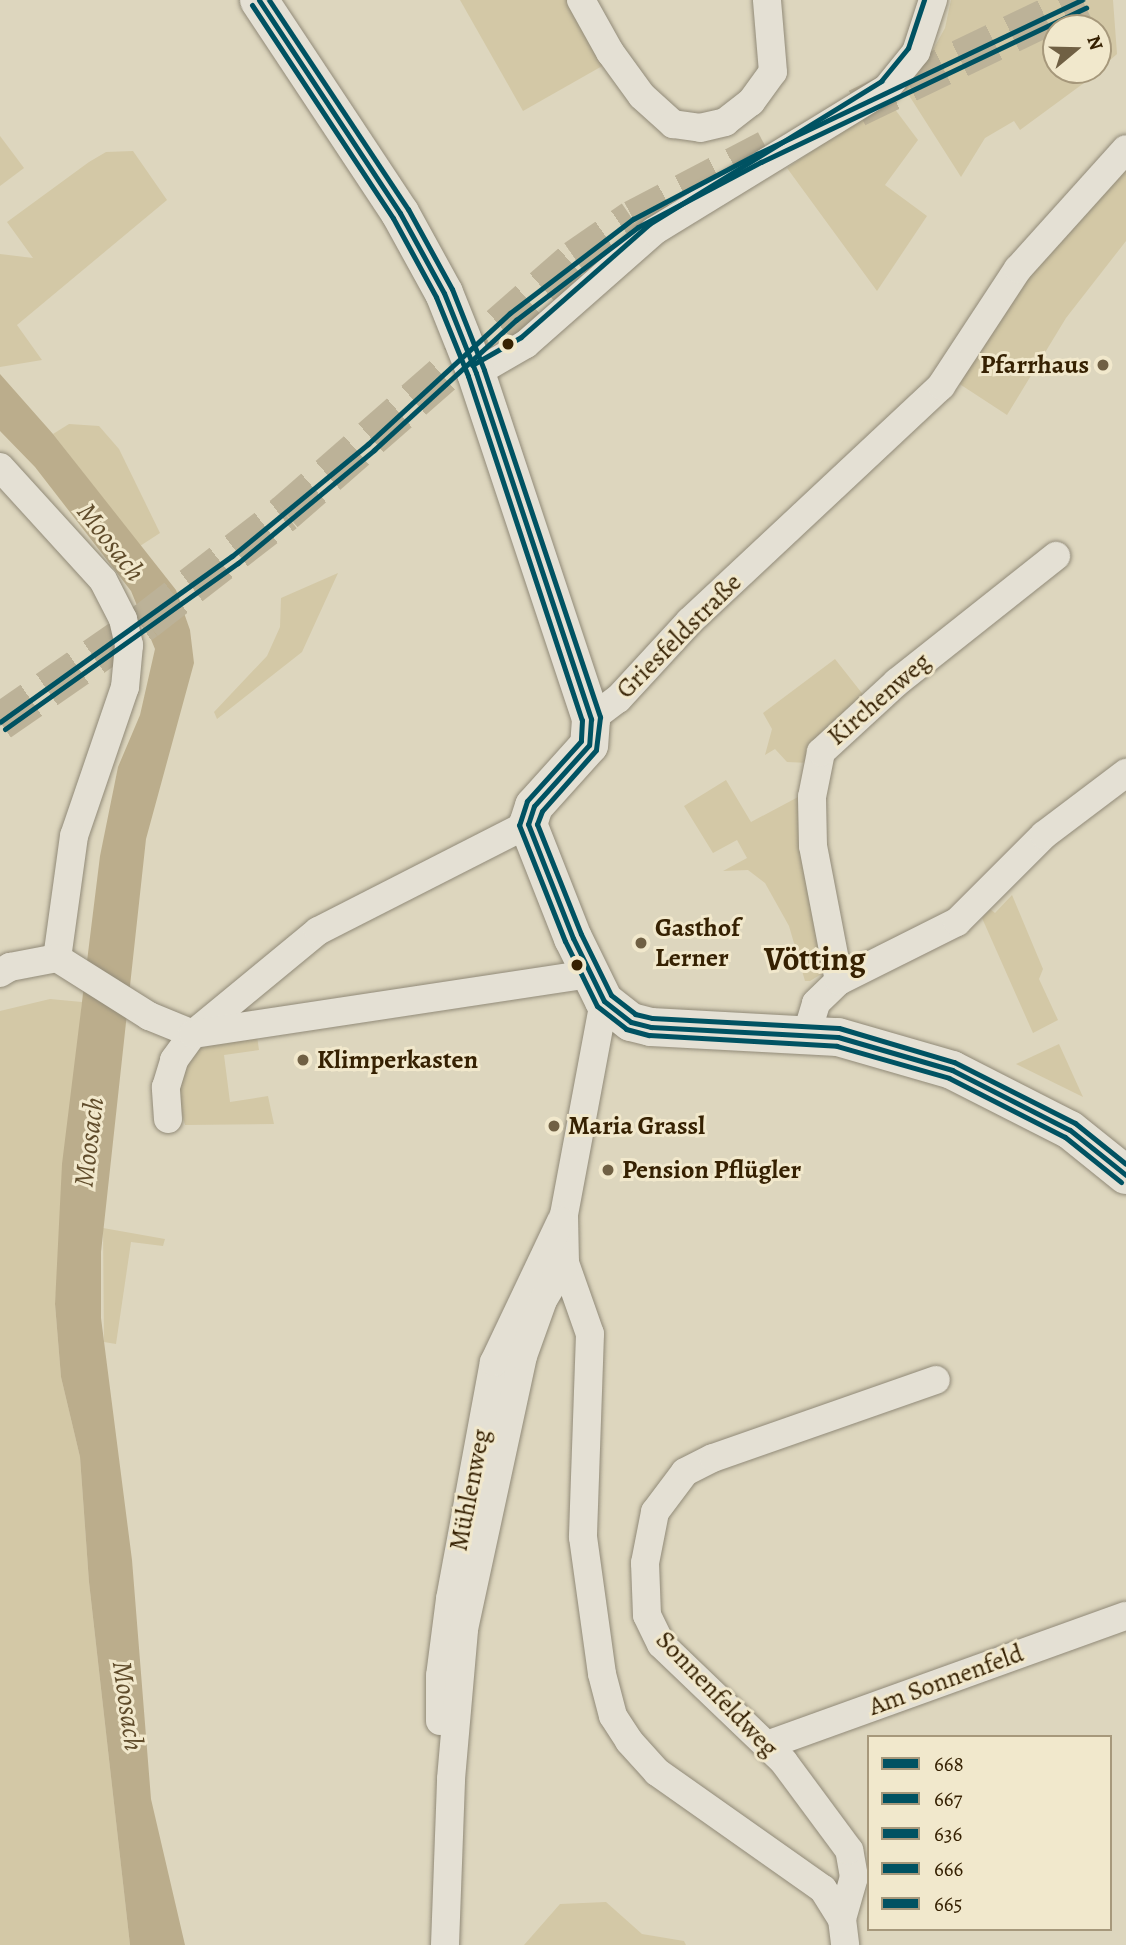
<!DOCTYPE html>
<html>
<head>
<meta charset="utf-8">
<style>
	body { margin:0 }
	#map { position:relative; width:1126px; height:1945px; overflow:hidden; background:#ddd6be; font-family:Alegreya,serif }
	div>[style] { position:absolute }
	.green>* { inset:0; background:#d3c8a6 }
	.water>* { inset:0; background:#bbad8c }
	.secondary-tunnel>* { height:38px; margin-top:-19px; transform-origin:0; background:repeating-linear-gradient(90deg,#bcb298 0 38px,transparent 0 57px) }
	.roads { filter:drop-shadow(0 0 2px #918a78) drop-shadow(0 0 2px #918a78) }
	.street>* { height:28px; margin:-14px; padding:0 14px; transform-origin:14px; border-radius:14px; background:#e4e0d4 }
	.secondary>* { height:38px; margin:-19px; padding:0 19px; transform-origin:19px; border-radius:19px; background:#e4e0d4 }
	.bus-1>* { height:5px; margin:-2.5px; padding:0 2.5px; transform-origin:2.5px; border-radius:2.5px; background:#005262 }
	.bus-2>* { height:5px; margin:-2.5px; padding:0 2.5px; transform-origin:2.5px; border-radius:2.5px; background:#005262 }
	.bus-3>* { height:5px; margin:-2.5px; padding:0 2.5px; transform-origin:2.5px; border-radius:2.5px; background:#005262 }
	.bus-4>* { height:5px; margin:-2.5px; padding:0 2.5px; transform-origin:2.5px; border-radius:2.5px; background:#005262 }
	.bus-5>* { height:5px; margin:-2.5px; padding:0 2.5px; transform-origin:2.5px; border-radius:2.5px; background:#005262 }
	.dots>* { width:19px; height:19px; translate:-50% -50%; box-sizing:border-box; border:4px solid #f1e8cc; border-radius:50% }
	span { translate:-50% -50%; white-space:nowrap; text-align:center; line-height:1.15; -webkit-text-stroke:6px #f1e8cc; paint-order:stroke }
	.poi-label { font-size:26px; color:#362102; font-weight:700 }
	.right { translate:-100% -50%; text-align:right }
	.left { translate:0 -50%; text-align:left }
	.street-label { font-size:26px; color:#362102 }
	.water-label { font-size:28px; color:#604c2b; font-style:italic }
	.district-label { font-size:33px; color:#362102; font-weight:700 }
	.legend { position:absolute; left:867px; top:1735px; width:245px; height:196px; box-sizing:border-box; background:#f1e8cc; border:2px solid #a6987b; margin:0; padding:9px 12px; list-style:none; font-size:21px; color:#362102 }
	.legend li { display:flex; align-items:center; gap:14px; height:35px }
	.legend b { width:35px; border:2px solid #a6987b }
	.north { position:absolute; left:1042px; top:14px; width:70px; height:70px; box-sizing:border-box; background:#f1e8cc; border:2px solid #a6987b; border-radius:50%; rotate:71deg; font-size:19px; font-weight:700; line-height:28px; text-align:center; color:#362102 }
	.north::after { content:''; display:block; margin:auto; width:24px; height:32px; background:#706044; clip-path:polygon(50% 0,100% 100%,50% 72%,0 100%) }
</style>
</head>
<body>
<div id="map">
	<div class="green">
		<i style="clip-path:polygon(460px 0,567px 0,604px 65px,523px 111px)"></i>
		<i style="clip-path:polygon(evenodd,951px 0,1113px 0,1117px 54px,1109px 61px,1101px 52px,1103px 69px,1020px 130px,1014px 121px,985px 138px,961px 177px,903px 86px,924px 66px,945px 28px,951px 0,1056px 28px,1098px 28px,1098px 70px,1056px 70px,1056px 28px)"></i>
		<i style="clip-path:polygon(888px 100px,918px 140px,885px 185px,927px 216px,877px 291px,787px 168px)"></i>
		<i style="clip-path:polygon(0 136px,24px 168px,0 186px)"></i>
		<i style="clip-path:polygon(133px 151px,167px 200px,17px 325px,42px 360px,0 367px,0 254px,33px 258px,7px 222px,89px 162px,106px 152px)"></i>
		<i style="clip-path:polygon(1126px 162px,1126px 241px,1066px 318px,1007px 415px,955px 381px,999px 310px)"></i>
		<i style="clip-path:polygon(69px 424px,99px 426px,119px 449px,160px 533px,140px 546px,53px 434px)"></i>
		<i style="clip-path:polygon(338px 573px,302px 652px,217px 719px,214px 712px,267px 656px,280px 627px,281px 598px)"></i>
		<i style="clip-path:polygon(835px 659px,865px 697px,809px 763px,787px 762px,775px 749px,765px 755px,772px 729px,763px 713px)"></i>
		<i style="clip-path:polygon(726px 780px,751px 822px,800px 796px,828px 970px,810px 981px,805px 981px,789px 926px,765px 883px,748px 870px,723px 871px,747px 858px,737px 840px,713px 853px,684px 806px)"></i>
		<i style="clip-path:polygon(1012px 895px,1043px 969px,1039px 979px,1058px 1020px,1033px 1033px,982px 918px,990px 909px,995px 913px)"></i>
		<i style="clip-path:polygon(50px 999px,82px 1002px,55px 1304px,61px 1377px,80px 1457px,89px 1582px,130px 1945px,0 1945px,0 1011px)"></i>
		<i style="clip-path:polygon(257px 1036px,259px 1050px,224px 1055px,230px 1102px,268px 1096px,274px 1124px,185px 1125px,177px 1094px,189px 1058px,199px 1048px)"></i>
		<i style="clip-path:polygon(1059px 1044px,1083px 1097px,1016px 1064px)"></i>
		<i style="clip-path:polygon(103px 1228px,165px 1239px,163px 1246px,131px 1242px,116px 1344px,104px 1342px)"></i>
		<i style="clip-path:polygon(606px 1902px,642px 1934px,684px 1941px,686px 1945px,524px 1945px,560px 1904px)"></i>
	</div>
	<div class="water">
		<i style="clip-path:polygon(0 374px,53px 434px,176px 590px,190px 630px,194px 663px,146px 839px,101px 1252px,101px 1318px,132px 1560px,151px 1799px,185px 1945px,130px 1945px,89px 1582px,80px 1457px,61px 1377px,55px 1304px,62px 1164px,100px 856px,118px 767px,140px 715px,155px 649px,131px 591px,35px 467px,0 431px)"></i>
	</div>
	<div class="secondary-tunnel">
		<i style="left:857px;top:108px;width:250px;rotate:-25.6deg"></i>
		<i style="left:0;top:722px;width:178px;rotate:-34.7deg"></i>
		<i style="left:146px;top:621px;width:176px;rotate:-37.8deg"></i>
		<i style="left:285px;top:513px;width:386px;rotate:-41.2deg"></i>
		<i style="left:575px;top:259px;width:70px;rotate:-34.6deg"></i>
		<i style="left:633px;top:219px;width:151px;rotate:-27.6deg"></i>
	</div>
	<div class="roads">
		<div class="street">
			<i style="left:581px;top:0;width:60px;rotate:60.9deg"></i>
			<i style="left:610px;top:52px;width:54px;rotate:54deg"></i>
			<i style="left:642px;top:96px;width:42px;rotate:42.1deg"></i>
			<i style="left:673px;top:124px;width:27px;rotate:8deg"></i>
			<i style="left:700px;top:128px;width:26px;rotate:-13deg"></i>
			<i style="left:725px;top:122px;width:33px;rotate:-38deg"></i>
			<i style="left:751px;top:102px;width:37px;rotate:-54deg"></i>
			<i style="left:773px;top:72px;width:72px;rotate:-94.8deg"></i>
			<i style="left:476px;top:373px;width:58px;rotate:-30.1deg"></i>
			<i style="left:526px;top:344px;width:171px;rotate:-41.4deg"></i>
			<i style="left:654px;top:231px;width:273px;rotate:-31.5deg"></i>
			<i style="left:887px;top:88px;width:46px;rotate:-51.1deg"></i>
			<i style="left:916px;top:52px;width:55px;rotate:-71.9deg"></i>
			<i style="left:0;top:467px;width:153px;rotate:47.7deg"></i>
			<i style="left:103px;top:580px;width:44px;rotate:62.9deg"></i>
			<i style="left:123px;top:619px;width:27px;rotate:77deg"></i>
			<i style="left:129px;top:645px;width:42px;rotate:95.4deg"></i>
			<i style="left:125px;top:687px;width:157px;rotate:108.9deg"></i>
			<i style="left:74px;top:836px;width:123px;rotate:97.9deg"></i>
			<i style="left:591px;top:719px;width:34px;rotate:-37deg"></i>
			<i style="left:618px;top:699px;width:106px;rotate:-47.3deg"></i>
			<i style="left:690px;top:621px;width:344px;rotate:-43.1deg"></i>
			<i style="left:941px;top:386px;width:140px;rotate:-56.7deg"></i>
			<i style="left:1018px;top:269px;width:161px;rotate:-48deg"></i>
			<i style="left:0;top:973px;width:12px;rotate:-31deg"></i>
			<i style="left:10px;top:967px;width:48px;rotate:-10.8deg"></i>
			<i style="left:57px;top:958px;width:109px;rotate:32.2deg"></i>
			<i style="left:149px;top:1016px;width:48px;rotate:22.2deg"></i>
			<i style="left:193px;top:1034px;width:162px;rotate:-39.5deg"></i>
			<i style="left:318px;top:931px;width:236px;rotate:-27deg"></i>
			<i style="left:839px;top:981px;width:137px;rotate:-100.9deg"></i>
			<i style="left:813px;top:846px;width:49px;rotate:-91.2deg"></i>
			<i style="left:812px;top:797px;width:46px;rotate:-78.7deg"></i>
			<i style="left:821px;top:752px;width:103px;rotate:-42.6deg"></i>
			<i style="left:897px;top:682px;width:203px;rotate:-38.4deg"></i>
			<i style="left:604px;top:1001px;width:218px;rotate:100.6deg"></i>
			<i style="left:564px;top:1215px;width:48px;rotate:88.8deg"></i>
			<i style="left:565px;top:1263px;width:75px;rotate:70.6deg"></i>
			<i style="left:590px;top:1334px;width:203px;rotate:92deg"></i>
			<i style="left:583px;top:1537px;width:138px;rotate:82.1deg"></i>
			<i style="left:602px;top:1674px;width:43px;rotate:75.3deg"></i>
			<i style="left:613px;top:1716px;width:30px;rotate:57deg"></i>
			<i style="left:629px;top:1741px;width:42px;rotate:47.9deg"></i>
			<i style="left:657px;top:1772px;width:203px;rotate:35.2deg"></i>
			<i style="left:823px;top:1889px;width:36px;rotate:58deg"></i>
			<i style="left:842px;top:1919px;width:26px;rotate:83deg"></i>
			<i style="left:807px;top:1033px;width:31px;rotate:-73deg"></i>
			<i style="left:816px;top:1003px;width:32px;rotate:-44deg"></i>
			<i style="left:839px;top:981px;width:132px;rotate:-26.6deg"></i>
			<i style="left:957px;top:922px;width:123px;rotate:-45deg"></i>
			<i style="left:1044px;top:835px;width:103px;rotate:-37.1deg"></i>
			<i style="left:168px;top:1119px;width:32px;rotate:-94deg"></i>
			<i style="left:166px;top:1087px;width:28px;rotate:-73deg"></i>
			<i style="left:174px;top:1060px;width:32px;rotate:-54deg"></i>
			<i style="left:193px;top:1034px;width:401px;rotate:-8.6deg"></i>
			<i style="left:440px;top:1721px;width:45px;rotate:-90deg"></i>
			<i style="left:440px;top:1676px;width:78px;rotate:-82.6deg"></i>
			<i style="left:450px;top:1599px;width:241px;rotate:-79.5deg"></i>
			<i style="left:494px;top:1362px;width:156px;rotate:-64.6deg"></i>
			<i style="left:767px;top:1745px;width:381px;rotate:-19.8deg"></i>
			<i style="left:842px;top:1919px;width:44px;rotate:-74.1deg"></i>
			<i style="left:854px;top:1877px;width:27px;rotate:-100deg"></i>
			<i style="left:849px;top:1850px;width:109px;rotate:-126.5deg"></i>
			<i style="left:784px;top:1762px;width:170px;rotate:-136.2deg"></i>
			<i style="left:661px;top:1644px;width:32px;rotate:-116deg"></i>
			<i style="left:647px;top:1615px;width:52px;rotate:-92.2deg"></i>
			<i style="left:645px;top:1563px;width:52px;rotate:-78.9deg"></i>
			<i style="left:655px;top:1512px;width:50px;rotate:-53.1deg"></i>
			<i style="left:685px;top:1472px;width:31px;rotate:-27deg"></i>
			<i style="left:713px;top:1458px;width:236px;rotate:-19.3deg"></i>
			<i style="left:445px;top:1945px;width:166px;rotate:-87.9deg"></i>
			<i style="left:451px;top:1779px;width:151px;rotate:-85deg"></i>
			<i style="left:464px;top:1629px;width:279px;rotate:-77.8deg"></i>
			<i style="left:523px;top:1356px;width:59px;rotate:-70.3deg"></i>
			<i style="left:543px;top:1300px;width:43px;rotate:-59.3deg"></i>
		</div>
		<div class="secondary">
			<i style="left:259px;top:0;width:255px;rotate:56.5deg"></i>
			<i style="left:400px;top:213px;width:91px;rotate:61.2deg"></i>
			<i style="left:444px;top:293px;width:86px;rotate:68.2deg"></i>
			<i style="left:476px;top:373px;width:365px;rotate:71.6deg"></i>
			<i style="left:591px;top:719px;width:26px;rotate:94deg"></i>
			<i style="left:589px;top:745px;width:82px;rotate:132deg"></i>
			<i style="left:534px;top:806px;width:19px;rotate:108deg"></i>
			<i style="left:528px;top:824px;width:123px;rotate:68.5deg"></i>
			<i style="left:573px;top:938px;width:70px;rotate:63.8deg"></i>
			<i style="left:604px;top:1001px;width:34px;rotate:38deg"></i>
			<i style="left:631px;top:1022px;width:21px;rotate:14deg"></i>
			<i style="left:651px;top:1027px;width:187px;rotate:3.1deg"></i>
			<i style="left:838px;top:1037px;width:119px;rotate:16.1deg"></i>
			<i style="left:952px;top:1070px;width:132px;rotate:27deg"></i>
			<i style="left:1070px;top:1130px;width:72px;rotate:38.8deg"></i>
		</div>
	</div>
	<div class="bus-1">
		<i style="left:259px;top:0;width:255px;rotate:56.5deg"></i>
		<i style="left:400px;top:213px;width:91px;rotate:61.2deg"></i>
		<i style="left:444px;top:293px;width:86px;rotate:68.2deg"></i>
		<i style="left:476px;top:373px;width:365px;rotate:71.6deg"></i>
		<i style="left:591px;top:719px;width:26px;rotate:94deg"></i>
		<i style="left:589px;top:745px;width:82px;rotate:132deg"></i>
		<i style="left:534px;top:806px;width:19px;rotate:108deg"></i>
		<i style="left:528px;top:824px;width:123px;rotate:68.5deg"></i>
		<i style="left:573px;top:938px;width:70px;rotate:63.8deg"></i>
		<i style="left:604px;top:1001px;width:34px;rotate:38deg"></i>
		<i style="left:631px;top:1022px;width:21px;rotate:14deg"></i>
		<i style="left:651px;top:1027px;width:187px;rotate:3.1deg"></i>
		<i style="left:838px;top:1037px;width:119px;rotate:16.1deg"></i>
		<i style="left:952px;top:1070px;width:132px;rotate:27deg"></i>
		<i style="left:1070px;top:1130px;width:72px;rotate:38.8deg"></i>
	</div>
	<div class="bus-2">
		<i style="left:252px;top:5px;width:255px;rotate:56.5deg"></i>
		<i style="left:393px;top:218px;width:90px;rotate:61.4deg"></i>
		<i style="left:436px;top:297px;width:85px;rotate:67.9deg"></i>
		<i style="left:468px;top:376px;width:362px;rotate:71.7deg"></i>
		<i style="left:582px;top:720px;width:21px;rotate:93deg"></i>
		<i style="left:581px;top:741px;width:81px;rotate:132deg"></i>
		<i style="left:527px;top:801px;width:25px;rotate:108deg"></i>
		<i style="left:519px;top:825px;width:125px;rotate:68.4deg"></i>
		<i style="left:565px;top:941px;width:72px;rotate:63.8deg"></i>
		<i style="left:597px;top:1006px;width:37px;rotate:38deg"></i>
		<i style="left:626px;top:1029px;width:24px;rotate:15deg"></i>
		<i style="left:649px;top:1035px;width:188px;rotate:3.3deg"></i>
		<i style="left:837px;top:1046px;width:116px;rotate:15.9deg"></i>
		<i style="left:949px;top:1078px;width:130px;rotate:27deg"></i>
		<i style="left:1065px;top:1137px;width:72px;rotate:38.8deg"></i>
	</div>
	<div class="bus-3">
		<i style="left:269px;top:0;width:251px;rotate:56.4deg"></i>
		<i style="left:408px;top:209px;width:91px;rotate:61.2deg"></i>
		<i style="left:452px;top:289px;width:87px;rotate:68.4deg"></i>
		<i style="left:484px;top:370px;width:366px;rotate:71.5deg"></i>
		<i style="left:600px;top:717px;width:33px;rotate:97deg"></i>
		<i style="left:596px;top:750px;width:81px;rotate:131.5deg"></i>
		<i style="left:542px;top:811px;width:14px;rotate:111deg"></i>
		<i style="left:537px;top:824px;width:118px;rotate:68.2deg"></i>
		<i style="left:581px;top:934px;width:68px;rotate:63.8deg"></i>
		<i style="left:611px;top:995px;width:31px;rotate:38deg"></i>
		<i style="left:635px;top:1014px;width:17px;rotate:13deg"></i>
		<i style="left:652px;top:1018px;width:187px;rotate:3.1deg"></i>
		<i style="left:839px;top:1028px;width:120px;rotate:16.5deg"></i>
		<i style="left:954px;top:1062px;width:136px;rotate:26.8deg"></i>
		<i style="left:1075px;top:1123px;width:65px;rotate:38.8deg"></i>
		<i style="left:472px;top:365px;width:56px;rotate:-29.7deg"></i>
		<i style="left:521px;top:337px;width:171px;rotate:-41.4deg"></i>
		<i style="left:649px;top:224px;width:273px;rotate:-31.6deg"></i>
		<i style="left:881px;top:81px;width:43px;rotate:-50.7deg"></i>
		<i style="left:908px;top:48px;width:51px;rotate:-71.6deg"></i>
	</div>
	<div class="bus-4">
		<i style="left:0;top:722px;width:285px;rotate:-35.6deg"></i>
		<i style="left:232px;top:556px;width:176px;rotate:-39.5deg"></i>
		<i style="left:368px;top:444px;width:193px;rotate:-42.7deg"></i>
		<i style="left:510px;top:313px;width:155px;rotate:-37.4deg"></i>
		<i style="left:633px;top:219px;width:140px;rotate:-27.7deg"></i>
		<i style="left:757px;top:154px;width:360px;rotate:-25.4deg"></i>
	</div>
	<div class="bus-5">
		<i style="left:5px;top:729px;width:286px;rotate:-35.5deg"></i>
		<i style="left:238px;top:563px;width:177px;rotate:-39.7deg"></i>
		<i style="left:374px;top:450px;width:193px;rotate:-42.5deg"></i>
		<i style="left:516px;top:320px;width:153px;rotate:-37.3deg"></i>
		<i style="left:638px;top:227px;width:139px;rotate:-27.9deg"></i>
		<i style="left:761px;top:162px;width:360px;rotate:-25.4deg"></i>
	</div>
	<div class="dots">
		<i style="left:508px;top:344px;background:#362102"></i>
		<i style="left:1103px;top:365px;background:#706044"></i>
		<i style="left:641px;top:943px;background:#706044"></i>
		<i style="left:577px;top:965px;background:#362102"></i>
		<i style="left:303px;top:1060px;background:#706044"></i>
		<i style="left:554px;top:1126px;background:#706044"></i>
		<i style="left:608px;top:1170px;background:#706044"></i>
	</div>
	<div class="poi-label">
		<span class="right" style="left:1089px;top:365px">Pfarrhaus</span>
		<span class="left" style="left:655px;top:943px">Gasthof<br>Lerner</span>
		<span class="left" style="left:317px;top:1060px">Klimperkasten</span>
		<span class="left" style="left:568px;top:1126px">Maria Grassl</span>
		<span class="left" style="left:622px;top:1170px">Pension Pflügler</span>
	</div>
	<div class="street-label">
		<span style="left:679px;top:636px;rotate:-45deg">Griesfeldstraße</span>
		<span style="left:879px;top:699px;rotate:-41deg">Kirchenweg</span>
		<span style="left:470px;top:1490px;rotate:-79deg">Mühlenweg</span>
		<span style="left:946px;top:1680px;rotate:-20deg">Am Sonnenfeld</span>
		<span style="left:717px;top:1694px;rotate:46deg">Sonnenfeldweg</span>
	</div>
	<div class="water-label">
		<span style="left:111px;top:542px;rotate:52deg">Moosach</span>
		<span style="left:89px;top:1142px;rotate:-83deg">Moosach</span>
		<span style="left:128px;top:1706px;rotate:82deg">Moosach</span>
	</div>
	<div class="district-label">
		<span style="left:815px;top:959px">Vötting</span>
	</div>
	<ul class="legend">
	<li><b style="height:9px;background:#005262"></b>668</li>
	<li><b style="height:9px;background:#005262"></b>667</li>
	<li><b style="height:9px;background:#005262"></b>636</li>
	<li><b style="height:9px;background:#005262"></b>666</li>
	<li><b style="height:9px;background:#005262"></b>665</li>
	</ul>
	<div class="north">N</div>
</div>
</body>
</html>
